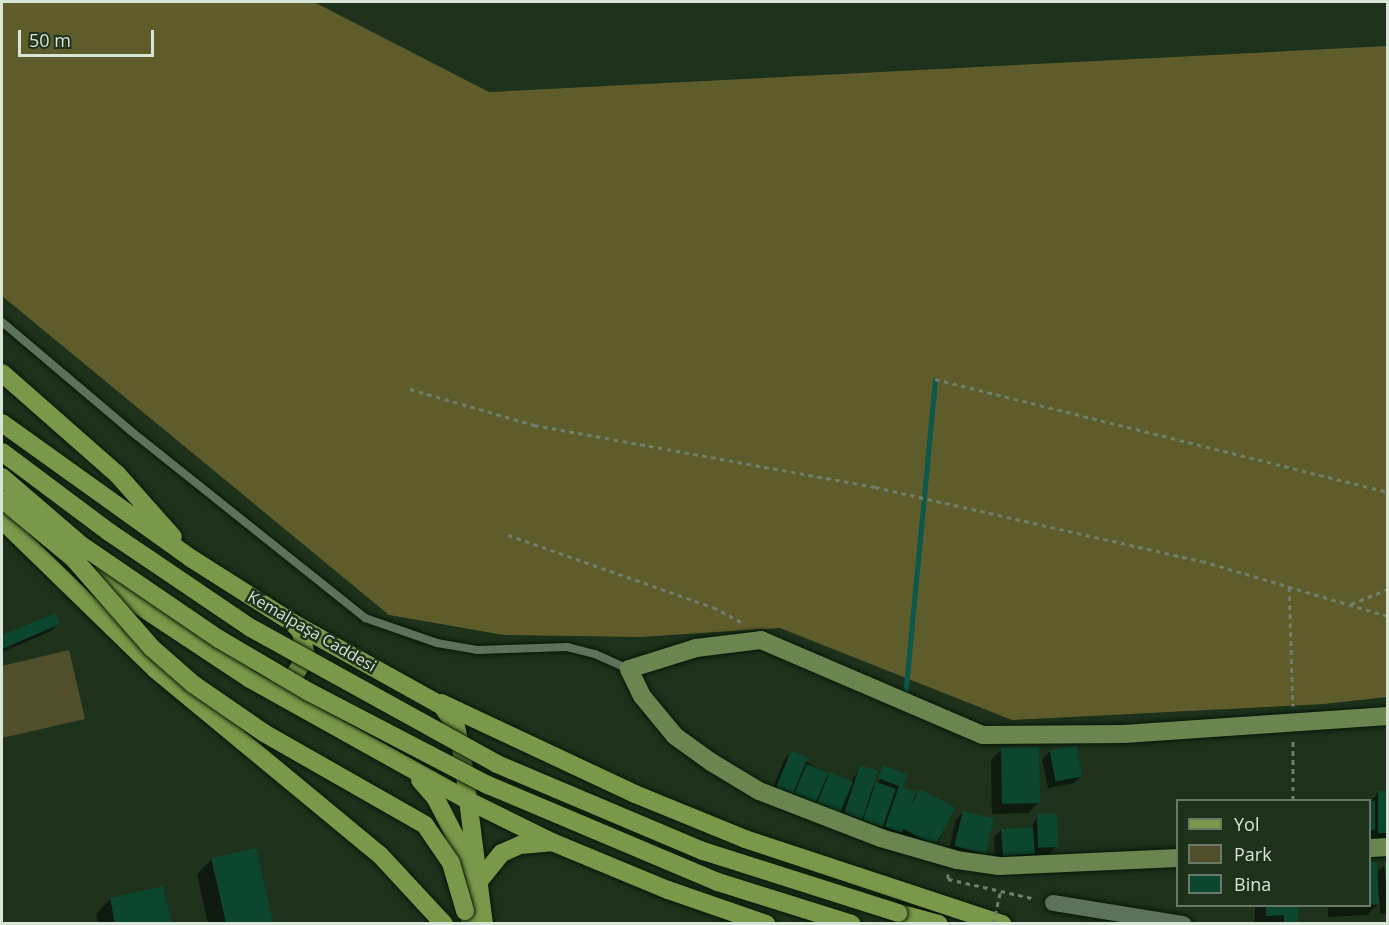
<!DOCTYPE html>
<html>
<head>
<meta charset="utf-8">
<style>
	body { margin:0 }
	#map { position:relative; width:1389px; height:925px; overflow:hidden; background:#1d311b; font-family:"Open Sans",sans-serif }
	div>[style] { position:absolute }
	.green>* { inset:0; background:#514f2b }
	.forest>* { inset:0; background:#5e5c2a }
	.shadow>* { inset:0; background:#0007; transform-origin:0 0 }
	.stream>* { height:5px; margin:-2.5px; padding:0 2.5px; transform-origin:2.5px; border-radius:2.5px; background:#0d574c }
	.building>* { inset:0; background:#0d462f; transform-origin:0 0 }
	.path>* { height:3px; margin-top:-1.5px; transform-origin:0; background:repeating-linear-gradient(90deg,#6e7f6c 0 4.5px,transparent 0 9px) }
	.roads { filter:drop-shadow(0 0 2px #051805) drop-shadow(0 0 2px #051805) }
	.lane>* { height:8px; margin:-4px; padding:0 4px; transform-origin:4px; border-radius:4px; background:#5c725a }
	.street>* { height:16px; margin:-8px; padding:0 8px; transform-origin:8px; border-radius:8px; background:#5c725a }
	.secondary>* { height:18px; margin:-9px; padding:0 9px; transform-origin:9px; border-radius:9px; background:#6b8551 }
	.primary>* { height:18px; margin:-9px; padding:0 9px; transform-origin:9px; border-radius:9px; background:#799849 }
	.path-bridge>* { height:3px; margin-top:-1.5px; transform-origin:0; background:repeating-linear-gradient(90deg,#6e7f6c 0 4.5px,transparent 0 9px) }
	.bridges { filter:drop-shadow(0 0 2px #051805) drop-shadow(0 0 2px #051805) }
	.primary-bridge>* { height:18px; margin:-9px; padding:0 9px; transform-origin:9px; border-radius:9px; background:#799849 }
	span { translate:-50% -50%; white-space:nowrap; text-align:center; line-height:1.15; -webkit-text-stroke:5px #1d311b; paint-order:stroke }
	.street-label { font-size:16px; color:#d8e5d7 }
	.frame { position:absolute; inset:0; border:3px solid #d8e5d7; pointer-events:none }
	.legend { position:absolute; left:1176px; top:799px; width:195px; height:108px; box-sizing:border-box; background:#1d311b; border:2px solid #687966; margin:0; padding:8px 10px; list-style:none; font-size:18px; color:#d8e5d7 }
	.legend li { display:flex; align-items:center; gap:12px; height:30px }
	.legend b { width:30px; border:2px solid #687966 }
	.scale { position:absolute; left:18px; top:30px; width:136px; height:27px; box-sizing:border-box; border:3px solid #d8e5d7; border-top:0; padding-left:8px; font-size:18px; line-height:21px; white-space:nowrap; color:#d8e5d7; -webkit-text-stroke:4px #1d311b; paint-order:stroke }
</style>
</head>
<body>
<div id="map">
	<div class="green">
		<i style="clip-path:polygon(69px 650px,85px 719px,2px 738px,2px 666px)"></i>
	</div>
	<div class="forest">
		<i style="clip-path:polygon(2px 2px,314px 2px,489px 92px,1387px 46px,1387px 697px,1324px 704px,1012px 720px,780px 628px,640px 637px,504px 635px,389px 615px,2px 296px)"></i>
	</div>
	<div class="shadow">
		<i style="clip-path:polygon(54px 615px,58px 624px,51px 631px,2px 652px,2px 637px)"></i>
		<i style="clip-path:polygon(1074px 746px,1081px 776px,1074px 783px,1048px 788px,1042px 759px,1049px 752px)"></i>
		<i style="clip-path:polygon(1002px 749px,1039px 802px,1028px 813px,992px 814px,991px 760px)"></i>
		<i style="clip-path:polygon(791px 753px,826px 773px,823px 781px,830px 774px,851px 782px,861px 767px,869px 791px,879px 782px,883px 767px,911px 801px,921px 791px,953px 808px,938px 843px,926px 855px,856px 829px,859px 819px,852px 826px,811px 812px,815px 802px,807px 809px,770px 796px,784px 760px)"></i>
		<i style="clip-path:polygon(1378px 792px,1388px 792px,1388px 838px,1371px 840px,1370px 803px)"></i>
		<i style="clip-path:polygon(963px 812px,993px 820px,985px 853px,977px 860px,948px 853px,956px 820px)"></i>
		<i style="clip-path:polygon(1038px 815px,1056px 847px,1049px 854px,1032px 855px,1026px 860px,995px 862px,994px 837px,1001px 830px,1031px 828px)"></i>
		<i style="clip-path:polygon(212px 859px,271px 924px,208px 924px,197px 874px)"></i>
		<i style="clip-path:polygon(1370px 863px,1376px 863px,1376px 872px,1388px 863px,1388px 913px,1380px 914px,1380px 902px,1367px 915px,1328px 917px,1328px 906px,1370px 906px)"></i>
		<i style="clip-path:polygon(110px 899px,170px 924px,98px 924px,96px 914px)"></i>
		<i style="left:1255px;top:906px;width:41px;height:18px"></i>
	</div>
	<div class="stream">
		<i style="left:905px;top:697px;width:319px;rotate:-84.6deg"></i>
	</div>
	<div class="building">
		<i style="clip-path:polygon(55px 613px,60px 624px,2px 649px,2px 635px)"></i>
		<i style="left:1076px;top:745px;width:32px;height:27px;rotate:79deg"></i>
		<i style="left:1039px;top:747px;width:56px;height:38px;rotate:89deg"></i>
		<i style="left:791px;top:751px;width:18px;height:40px;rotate:22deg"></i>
		<i style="left:807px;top:764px;width:23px;height:32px;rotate:23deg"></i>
		<i style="left:860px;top:765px;width:19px;height:51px;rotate:18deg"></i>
		<i style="left:883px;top:765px;width:26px;height:14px;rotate:21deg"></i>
		<i style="left:830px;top:772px;width:25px;height:35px;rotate:23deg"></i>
		<i style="left:876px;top:782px;width:21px;height:41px;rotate:19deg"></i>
		<i style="left:899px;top:786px;width:18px;height:43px;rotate:19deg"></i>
		<i style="left:920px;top:789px;width:40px;height:43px;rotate:28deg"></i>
		<i style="left:1378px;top:791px;width:10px;height:42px"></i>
		<i style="left:1375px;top:801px;width:29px;height:5px;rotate:90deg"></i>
		<i style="left:963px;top:811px;width:32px;height:36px;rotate:14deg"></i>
		<i style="left:1057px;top:813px;width:34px;height:20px;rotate:88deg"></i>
		<i style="left:1033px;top:827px;width:27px;height:32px;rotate:86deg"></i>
		<i style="left:256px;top:848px;width:78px;height:46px;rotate:77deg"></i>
		<i style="clip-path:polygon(1370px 862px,1377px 862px,1379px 904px,1370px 905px)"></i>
		<i style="clip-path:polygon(1384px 862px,1388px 862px,1388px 886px,1386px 886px)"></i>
		<i style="clip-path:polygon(163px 886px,172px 924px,115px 924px,110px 898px)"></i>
		<i style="clip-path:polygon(1266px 906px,1298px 906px,1298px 924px,1284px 924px,1284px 915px,1266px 916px)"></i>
	</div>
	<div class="path">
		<i style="left:935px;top:379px;width:467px;rotate:14deg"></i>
		<i style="left:410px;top:389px;width:129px;rotate:16.2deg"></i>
		<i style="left:534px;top:425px;width:347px;rotate:10.3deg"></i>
		<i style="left:875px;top:487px;width:335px;rotate:12.8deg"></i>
		<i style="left:1202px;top:561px;width:194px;rotate:16.5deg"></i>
		<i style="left:508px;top:535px;width:217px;rotate:19.4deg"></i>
		<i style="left:713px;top:607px;width:36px;rotate:28deg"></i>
		<i style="left:1289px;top:587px;width:119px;rotate:88.1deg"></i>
		<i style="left:1351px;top:604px;width:40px;rotate:-22deg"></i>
		<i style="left:1293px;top:800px;width:61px;rotate:-90deg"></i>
		<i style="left:948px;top:874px;width:5px;rotate:90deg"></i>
		<i style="left:948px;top:879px;width:90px;rotate:12.8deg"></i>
	</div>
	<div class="roads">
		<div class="lane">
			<i style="left:2px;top:322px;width:169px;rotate:40.2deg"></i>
			<i style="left:131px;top:431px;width:300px;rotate:38.6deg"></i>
			<i style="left:365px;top:618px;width:76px;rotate:19.1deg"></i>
			<i style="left:437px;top:643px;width:42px;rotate:9.7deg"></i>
			<i style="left:478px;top:650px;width:89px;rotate:-1.9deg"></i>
			<i style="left:567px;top:647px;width:29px;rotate:14deg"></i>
			<i style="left:595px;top:654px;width:37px;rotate:24deg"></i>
		</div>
		<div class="street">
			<i style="left:1053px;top:903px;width:132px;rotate:9.2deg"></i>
		</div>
		<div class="secondary">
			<i style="left:1370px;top:848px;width:18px;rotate:-3deg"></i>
			<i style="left:1178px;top:858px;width:179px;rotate:177.4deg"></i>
			<i style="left:999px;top:866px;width:42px;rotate:-171.9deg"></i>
			<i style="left:957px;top:860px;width:79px;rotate:-163.9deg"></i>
			<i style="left:881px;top:838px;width:131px;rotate:-158.9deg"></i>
			<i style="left:759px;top:791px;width:56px;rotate:-148.9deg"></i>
			<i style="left:711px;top:762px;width:44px;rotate:-144.2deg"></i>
			<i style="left:675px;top:736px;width:52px;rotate:-129.5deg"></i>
			<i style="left:642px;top:696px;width:30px;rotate:-116deg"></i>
			<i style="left:629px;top:669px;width:70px;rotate:-17.4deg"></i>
			<i style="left:696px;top:648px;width:65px;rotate:-7deg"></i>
			<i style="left:761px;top:640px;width:241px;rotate:23.2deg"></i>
			<i style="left:983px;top:735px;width:141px;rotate:-0.4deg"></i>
			<i style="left:1124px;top:734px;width:265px;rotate:-3.9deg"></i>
		</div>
		<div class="primary">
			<i style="left:2px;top:373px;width:153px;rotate:41.3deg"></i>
			<i style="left:117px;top:474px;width:84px;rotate:48.4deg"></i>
			<i style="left:2px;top:423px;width:234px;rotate:35.6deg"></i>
			<i style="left:192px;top:559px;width:120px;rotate:32.4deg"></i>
			<i style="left:293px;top:623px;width:171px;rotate:29.1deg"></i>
			<i style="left:442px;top:706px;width:25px;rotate:56deg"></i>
			<i style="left:456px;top:727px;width:27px;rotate:77deg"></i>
			<i style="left:462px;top:753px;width:172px;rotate:82.7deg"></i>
			<i style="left:2px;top:520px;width:214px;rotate:44.2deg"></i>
			<i style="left:155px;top:669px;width:292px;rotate:39.6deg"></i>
			<i style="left:380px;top:855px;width:94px;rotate:47.2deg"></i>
			<i style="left:93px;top:575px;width:188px;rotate:33.5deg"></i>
			<i style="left:250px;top:679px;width:251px;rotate:29.1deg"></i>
			<i style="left:469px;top:801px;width:93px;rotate:26.3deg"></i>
			<i style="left:552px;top:842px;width:126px;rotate:22.5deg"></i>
			<i style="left:668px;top:890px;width:104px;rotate:19.1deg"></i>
			<i style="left:277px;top:685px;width:19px;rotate:-28deg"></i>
			<i style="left:294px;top:676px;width:23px;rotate:-59deg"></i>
			<i style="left:306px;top:656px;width:25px;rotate:-102deg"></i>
			<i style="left:301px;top:632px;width:12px;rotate:-132deg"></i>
			<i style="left:441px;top:703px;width:214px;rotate:25.1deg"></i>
			<i style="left:635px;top:794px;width:119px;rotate:22.2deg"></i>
			<i style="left:745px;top:839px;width:271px;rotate:18.3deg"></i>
			<i style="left:420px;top:780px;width:23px;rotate:49deg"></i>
			<i style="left:435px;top:797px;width:51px;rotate:62.9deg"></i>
			<i style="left:458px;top:842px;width:83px;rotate:81deg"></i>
			<i style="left:479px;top:881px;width:36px;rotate:-51deg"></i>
			<i style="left:502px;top:853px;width:20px;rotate:-24deg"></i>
			<i style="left:520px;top:845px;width:32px;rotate:-5deg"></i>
			<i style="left:898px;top:913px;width:42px;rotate:15deg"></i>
		</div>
	</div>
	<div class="path-bridge">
		<i style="left:993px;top:924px;width:35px;rotate:-77deg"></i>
	</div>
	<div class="bridges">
		<div class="primary-bridge">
			<i style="left:2px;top:452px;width:134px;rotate:36.8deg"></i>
			<i style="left:109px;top:532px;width:171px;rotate:34.1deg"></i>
			<i style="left:251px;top:628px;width:281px;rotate:28.9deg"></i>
			<i style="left:497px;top:764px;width:224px;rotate:22.9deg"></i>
			<i style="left:703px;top:851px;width:205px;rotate:17.6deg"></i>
			<i style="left:2px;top:477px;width:104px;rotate:40.7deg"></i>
			<i style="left:81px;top:545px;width:167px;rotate:34.3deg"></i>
			<i style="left:219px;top:639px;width:104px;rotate:30.5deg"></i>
			<i style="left:309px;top:692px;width:202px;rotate:27.5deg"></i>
			<i style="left:488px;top:785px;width:250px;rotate:22.9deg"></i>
			<i style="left:718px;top:882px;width:140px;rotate:17.4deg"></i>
			<i style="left:2px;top:499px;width:94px;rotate:39.8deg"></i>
			<i style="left:74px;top:559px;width:118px;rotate:48.8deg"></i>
			<i style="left:152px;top:648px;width:55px;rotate:41.3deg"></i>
			<i style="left:193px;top:684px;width:86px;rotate:34.6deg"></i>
			<i style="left:264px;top:733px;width:185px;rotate:29.7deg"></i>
			<i style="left:425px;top:825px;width:46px;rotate:55.6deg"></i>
			<i style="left:451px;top:863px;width:50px;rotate:73.7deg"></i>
		</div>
	</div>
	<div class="street-label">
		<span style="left:312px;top:631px;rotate:30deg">Kemalpaşa Caddesi</span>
	</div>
	<div class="frame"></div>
	<ul class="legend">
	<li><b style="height:8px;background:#799849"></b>Yol</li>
	<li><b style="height:16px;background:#514f2b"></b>Park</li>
	<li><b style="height:16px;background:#0d462f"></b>Bina</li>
	</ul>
	<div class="scale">50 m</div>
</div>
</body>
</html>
